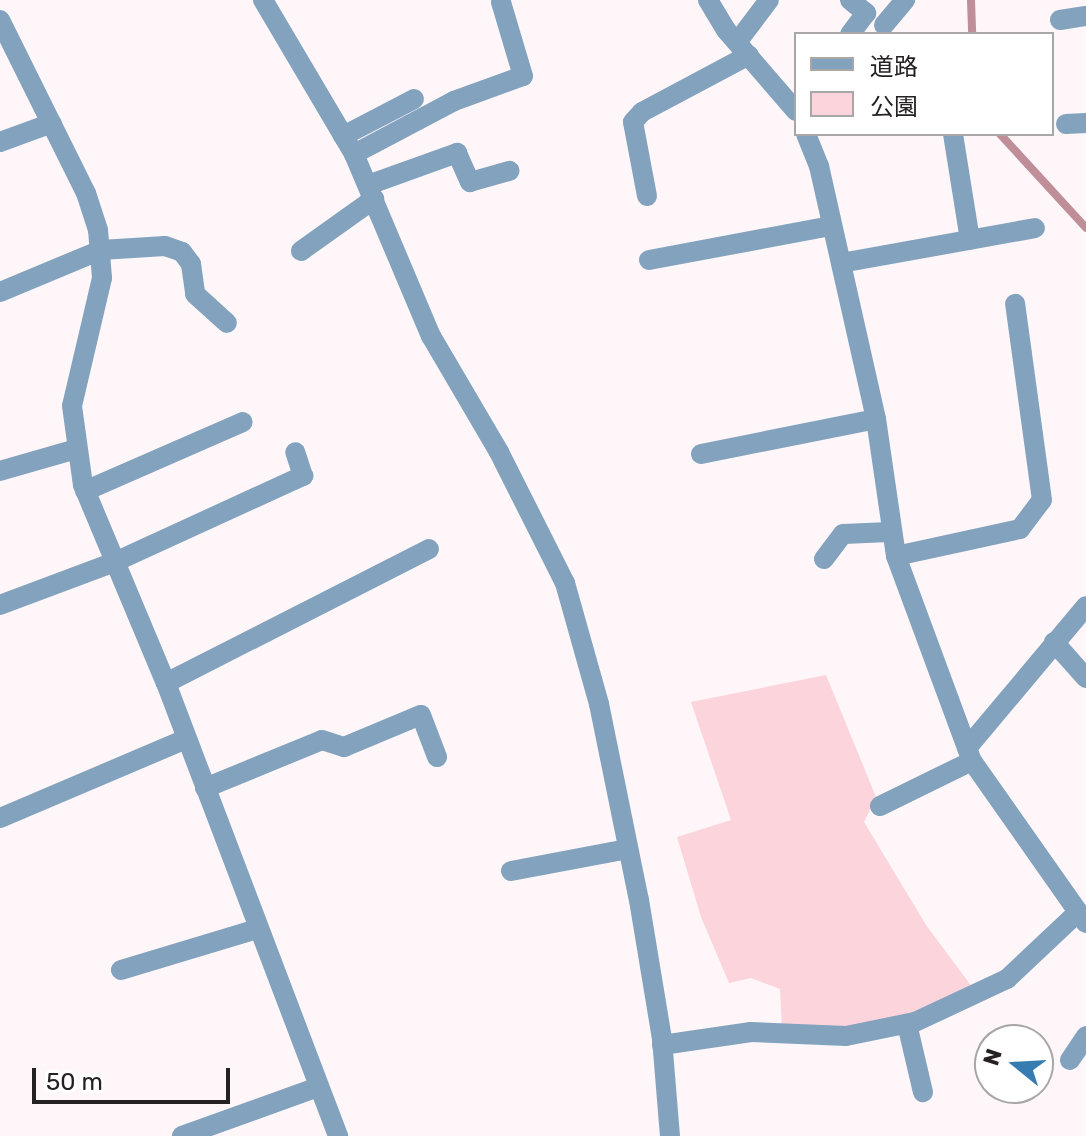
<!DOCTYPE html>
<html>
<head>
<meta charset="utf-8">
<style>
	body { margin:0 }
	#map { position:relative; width:1086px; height:1136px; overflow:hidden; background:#fef6f8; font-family:Rubik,"Noto Sans JP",sans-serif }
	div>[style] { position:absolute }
	.green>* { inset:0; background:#fcd4db }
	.stream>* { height:8px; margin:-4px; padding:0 4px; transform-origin:4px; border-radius:4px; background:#bf8e98 }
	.minor>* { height:20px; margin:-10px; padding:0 10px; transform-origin:10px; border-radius:10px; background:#82a2be }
	.tertiary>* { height:20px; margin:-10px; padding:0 10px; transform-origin:10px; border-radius:10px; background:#82a2be }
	span { translate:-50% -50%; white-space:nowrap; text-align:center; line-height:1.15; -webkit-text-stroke:8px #fff; paint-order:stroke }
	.legend { position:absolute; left:794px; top:32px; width:260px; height:104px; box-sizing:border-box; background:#fff; border:2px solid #a8a6a7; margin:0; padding:10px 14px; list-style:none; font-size:24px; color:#252122 }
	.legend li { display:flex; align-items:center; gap:16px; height:40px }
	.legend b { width:40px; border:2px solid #a8a6a7 }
	.north { position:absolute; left:974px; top:1024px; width:80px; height:80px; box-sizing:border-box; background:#fff; border:2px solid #a8a6a7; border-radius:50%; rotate:288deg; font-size:22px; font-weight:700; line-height:32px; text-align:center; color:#252122 }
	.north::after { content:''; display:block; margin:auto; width:28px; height:36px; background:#367cb1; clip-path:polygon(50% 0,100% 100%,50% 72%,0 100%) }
	.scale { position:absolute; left:32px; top:1068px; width:198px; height:36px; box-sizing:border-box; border:4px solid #252122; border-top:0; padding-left:10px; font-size:24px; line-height:28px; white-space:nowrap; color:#252122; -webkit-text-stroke:6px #fff; paint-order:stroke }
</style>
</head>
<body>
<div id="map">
	<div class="green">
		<i style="clip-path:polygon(826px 675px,876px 797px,864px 822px,926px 925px,975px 991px,907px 1019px,839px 1033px,782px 1027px,780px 989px,751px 978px,729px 983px,701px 917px,677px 837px,731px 820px,691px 702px)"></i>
	</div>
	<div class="stream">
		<i style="left:971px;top:0;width:34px;rotate:88deg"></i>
		<i style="left:1000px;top:134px;width:127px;rotate:47.5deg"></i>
	</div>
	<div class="minor">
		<i style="left:263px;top:0;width:179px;rotate:59.4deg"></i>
		<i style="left:354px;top:154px;width:198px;rotate:67.1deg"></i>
		<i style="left:431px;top:336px;width:134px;rotate:59.6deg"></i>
		<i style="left:499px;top:452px;width:147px;rotate:63.3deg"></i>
		<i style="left:565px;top:583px;width:126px;rotate:74.3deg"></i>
		<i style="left:599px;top:704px;width:200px;rotate:78.5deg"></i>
		<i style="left:639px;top:900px;width:141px;rotate:80.6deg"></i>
		<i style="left:662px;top:1039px;width:97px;rotate:85.3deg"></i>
		<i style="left:708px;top:0;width:35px;rotate:59deg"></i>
		<i style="left:726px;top:30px;width:107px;rotate:49.2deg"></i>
		<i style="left:850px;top:0;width:21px;rotate:39deg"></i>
		<i style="left:866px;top:13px;width:26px;rotate:127deg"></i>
		<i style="left:1060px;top:20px;width:26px;rotate:-9deg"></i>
		<i style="left:884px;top:25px;width:33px;rotate:-50deg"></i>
		<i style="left:738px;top:41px;width:51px;rotate:-52.9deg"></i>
		<i style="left:1066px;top:124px;width:20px;rotate:-3deg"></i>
		<i style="left:806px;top:134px;width:35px;rotate:68deg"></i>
		<i style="left:819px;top:166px;width:259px;rotate:77.3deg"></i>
		<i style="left:876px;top:419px;width:138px;rotate:81.7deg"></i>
		<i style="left:896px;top:556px;width:219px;rotate:69.7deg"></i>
		<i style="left:972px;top:761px;width:198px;rotate:54.9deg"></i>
		<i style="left:953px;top:134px;width:107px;rotate:80.9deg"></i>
		<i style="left:343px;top:136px;width:80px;rotate:-27.5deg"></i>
		<i style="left:0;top:142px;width:55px;rotate:-20.1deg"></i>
		<i style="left:354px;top:154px;width:113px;rotate:-27.9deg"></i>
		<i style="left:454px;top:101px;width:73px;rotate:-19.9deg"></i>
		<i style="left:523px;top:76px;width:77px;rotate:-106.6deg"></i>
		<i style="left:368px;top:185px;width:95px;rotate:-19.8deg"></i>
		<i style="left:457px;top:153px;width:32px;rotate:66deg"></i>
		<i style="left:470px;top:182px;width:41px;rotate:-15.8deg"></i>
		<i style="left:647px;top:196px;width:75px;rotate:-100.7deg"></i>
		<i style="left:633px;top:122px;width:13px;rotate:-48deg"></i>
		<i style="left:642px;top:112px;width:121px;rotate:-28deg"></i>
		<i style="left:301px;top:251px;width:90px;rotate:-35.5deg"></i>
		<i style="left:649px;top:260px;width:185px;rotate:-10.6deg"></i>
		<i style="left:841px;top:263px;width:197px;rotate:-10.2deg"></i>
		<i style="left:0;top:292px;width:109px;rotate:-22.6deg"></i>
		<i style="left:101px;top:250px;width:64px;rotate:-3.6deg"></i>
		<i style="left:165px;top:246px;width:18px;rotate:19deg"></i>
		<i style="left:182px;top:252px;width:15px;rotate:53deg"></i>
		<i style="left:191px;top:264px;width:30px;rotate:82deg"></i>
		<i style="left:195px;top:294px;width:43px;rotate:42.2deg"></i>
		<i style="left:701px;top:454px;width:178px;rotate:-11.3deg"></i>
		<i style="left:0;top:471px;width:79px;rotate:-16.1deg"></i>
		<i style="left:85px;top:491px;width:172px;rotate:-23.6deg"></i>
		<i style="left:896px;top:556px;width:127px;rotate:-12.3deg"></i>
		<i style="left:1020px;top:529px;width:36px;rotate:-53deg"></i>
		<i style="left:1042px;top:500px;width:198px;rotate:-97.8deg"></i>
		<i style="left:824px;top:559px;width:31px;rotate:-53deg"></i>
		<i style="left:843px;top:534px;width:47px;rotate:-2.4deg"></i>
		<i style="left:0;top:605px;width:125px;rotate:-20.6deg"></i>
		<i style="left:117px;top:561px;width:205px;rotate:-24.6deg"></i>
		<i style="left:303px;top:476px;width:25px;rotate:-108deg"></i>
		<i style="left:1054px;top:642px;width:48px;rotate:48.4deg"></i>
		<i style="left:166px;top:683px;width:295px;rotate:-27deg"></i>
		<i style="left:967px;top:748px;width:185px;rotate:-50deg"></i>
		<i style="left:205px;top:788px;width:126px;rotate:-22.3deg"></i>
		<i style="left:322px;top:740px;width:23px;rotate:18deg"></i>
		<i style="left:344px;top:747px;width:83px;rotate:-22.6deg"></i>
		<i style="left:421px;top:715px;width:45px;rotate:69.1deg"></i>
		<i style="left:880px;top:806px;width:102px;rotate:-26.1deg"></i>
		<i style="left:0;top:818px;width:202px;rotate:-23deg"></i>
		<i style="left:511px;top:871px;width:118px;rotate:-10.7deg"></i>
		<i style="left:121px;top:970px;width:142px;rotate:-16.8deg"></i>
		<i style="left:907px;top:1024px;width:70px;rotate:76.8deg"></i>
		<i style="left:662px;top:1045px;width:90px;rotate:-8.3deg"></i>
		<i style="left:751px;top:1032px;width:95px;rotate:2.4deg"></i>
		<i style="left:846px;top:1036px;width:70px;rotate:-11.5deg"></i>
		<i style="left:915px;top:1022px;width:102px;rotate:-25.1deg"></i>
		<i style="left:1007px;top:979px;width:96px;rotate:-43.3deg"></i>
		<i style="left:1070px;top:1060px;width:29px;rotate:-56deg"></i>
		<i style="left:182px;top:1136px;width:145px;rotate:-19.8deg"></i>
	</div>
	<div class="tertiary">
		<i style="left:0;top:20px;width:193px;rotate:63.6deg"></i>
		<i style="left:86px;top:193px;width:39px;rotate:72deg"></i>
		<i style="left:98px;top:230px;width:48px;rotate:85.2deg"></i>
		<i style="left:102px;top:278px;width:131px;rotate:103.2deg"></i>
		<i style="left:72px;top:406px;width:80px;rotate:82.1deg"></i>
		<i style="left:83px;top:485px;width:215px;rotate:67.3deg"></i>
		<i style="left:166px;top:683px;width:485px;rotate:69.2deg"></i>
	</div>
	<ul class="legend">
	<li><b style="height:10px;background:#82a2be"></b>道路</li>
	<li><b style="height:22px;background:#fcd4db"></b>公園</li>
	</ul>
	<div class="north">N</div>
	<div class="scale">50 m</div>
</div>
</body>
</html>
